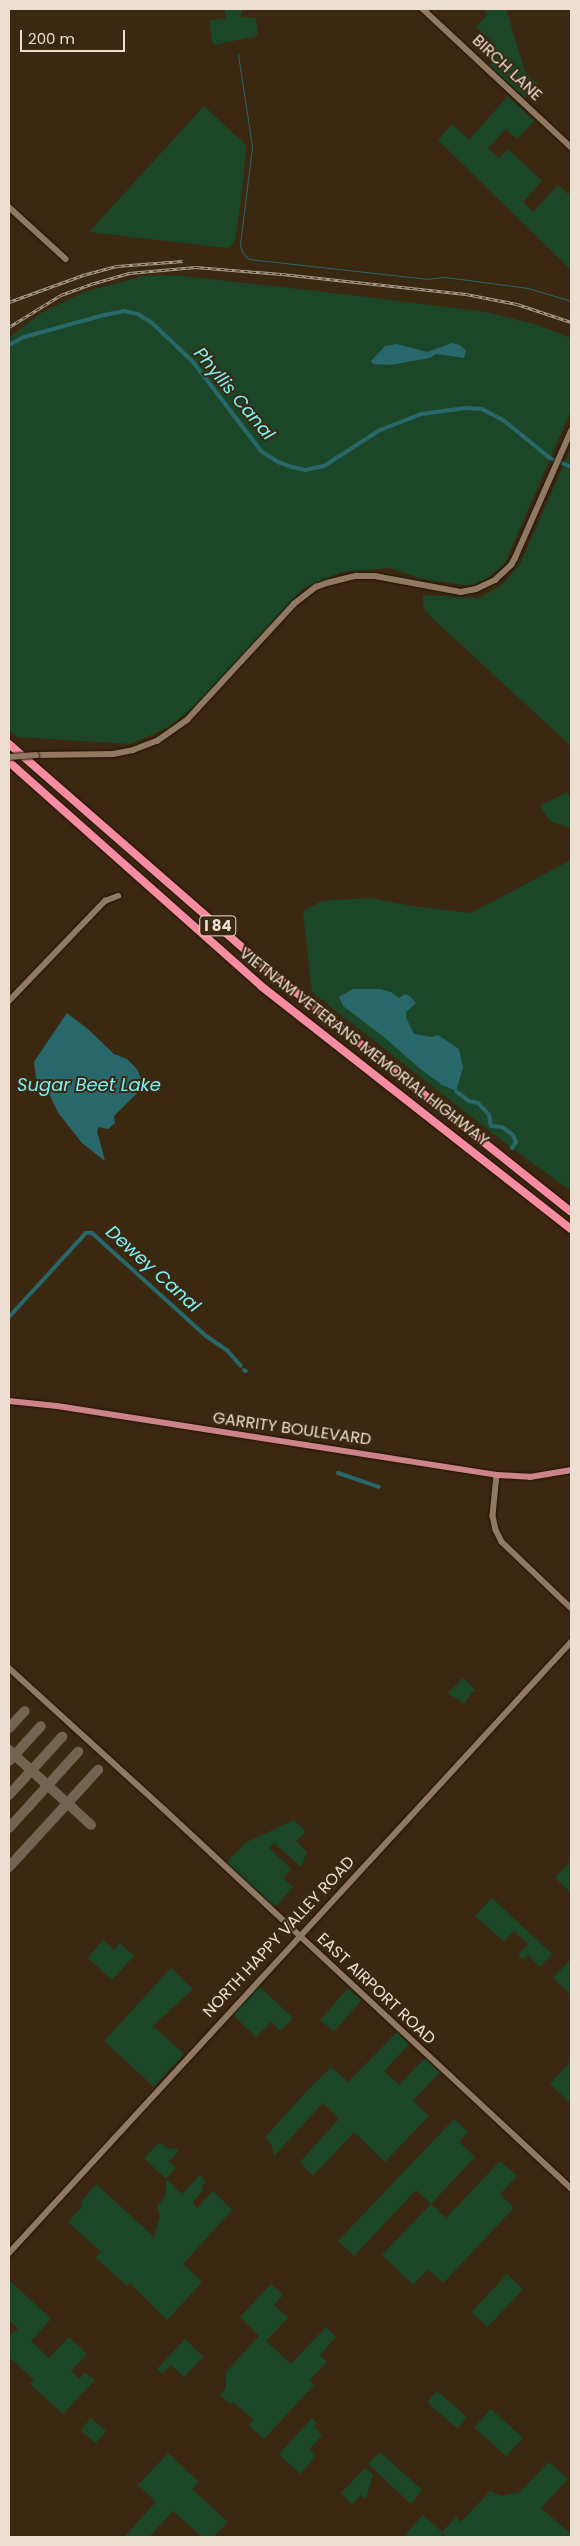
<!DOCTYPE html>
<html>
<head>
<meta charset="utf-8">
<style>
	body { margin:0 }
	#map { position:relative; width:580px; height:2546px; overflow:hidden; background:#3b2811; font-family:Poppins,sans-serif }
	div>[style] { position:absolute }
	.green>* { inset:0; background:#1b4728; transform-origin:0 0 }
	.water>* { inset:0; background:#28686b }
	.stream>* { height:1px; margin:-0.5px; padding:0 0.5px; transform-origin:0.5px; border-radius:0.5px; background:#28686b }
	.canal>* { height:4px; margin:-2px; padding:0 2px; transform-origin:2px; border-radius:2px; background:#28686b }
	.taxiway>* { height:10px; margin:-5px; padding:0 5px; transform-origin:5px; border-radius:5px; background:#746350 }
	.roads { filter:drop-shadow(0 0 1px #211000) drop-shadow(0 0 1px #211000) }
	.secondary>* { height:5.5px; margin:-2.75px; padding:0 2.75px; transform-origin:2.75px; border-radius:2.75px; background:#907960 }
	.primary>* { height:6px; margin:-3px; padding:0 3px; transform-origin:3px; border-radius:3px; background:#cd8488 }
	.highway>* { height:8px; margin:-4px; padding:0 4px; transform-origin:4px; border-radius:4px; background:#f68ca2 }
	.rail>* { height:3px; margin-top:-1.5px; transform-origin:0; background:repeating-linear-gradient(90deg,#3b2811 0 4px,#ad9e8e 0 8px); box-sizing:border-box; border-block:1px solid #ad9e8e }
	.bridges { filter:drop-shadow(0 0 1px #211000) drop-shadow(0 0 1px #211000) }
	.secondary-bridge>* { height:5.5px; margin:-2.75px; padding:0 2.75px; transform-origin:2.75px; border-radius:2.75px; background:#907960 }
	span { translate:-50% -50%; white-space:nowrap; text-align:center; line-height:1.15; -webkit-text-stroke:4px #3b2811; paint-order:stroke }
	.shield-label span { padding:1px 4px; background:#3b2811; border:1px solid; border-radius:4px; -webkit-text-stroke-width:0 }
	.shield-label { font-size:15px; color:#ecdfd2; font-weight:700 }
	.street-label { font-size:16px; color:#ecdfd2 }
	.water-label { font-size:18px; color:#78f2f9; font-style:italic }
	.frame { position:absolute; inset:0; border:10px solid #ecdfd2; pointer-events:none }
	.scale { position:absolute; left:20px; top:30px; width:105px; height:22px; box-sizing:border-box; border:2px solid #ecdfd2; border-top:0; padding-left:6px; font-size:15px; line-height:18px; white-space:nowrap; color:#ecdfd2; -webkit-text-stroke:4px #3b2811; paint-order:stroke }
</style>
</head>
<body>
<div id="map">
	<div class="green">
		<i style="clip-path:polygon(224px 9px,242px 9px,241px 17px,256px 18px,258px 36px,213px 45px,209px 21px,226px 18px)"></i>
		<i style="clip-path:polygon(485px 9px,506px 9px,525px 72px,538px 84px,525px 98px,489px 65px,497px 57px,494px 43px,476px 27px,487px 15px)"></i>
		<i style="clip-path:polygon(508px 96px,534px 121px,517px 139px,506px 129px,488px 148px,499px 158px,508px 149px,542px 181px,523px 202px,533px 212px,558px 185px,568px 194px,571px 191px,571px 270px,438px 140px,452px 124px,469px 140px)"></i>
		<i style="clip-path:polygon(204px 106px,246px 145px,242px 193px,235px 240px,232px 245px,228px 248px,89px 232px)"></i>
		<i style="clip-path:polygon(148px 275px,183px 276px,342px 294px,486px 312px,538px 325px,571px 338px,571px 410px,505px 563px,489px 577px,474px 585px,461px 585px,422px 579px,390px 568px,342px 572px,304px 588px,201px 701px,169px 727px,131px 744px,17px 737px,9px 729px,9px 338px,41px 313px,84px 292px)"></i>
		<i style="clip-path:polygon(571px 448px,571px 746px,430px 616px,423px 606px,423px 595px,478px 598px,501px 586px,520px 564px)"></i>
		<i style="clip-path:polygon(567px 792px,571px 797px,571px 827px,567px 827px,550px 821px,540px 806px)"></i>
		<i style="clip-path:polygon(571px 860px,571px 1191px,505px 1143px,312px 992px,303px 911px,322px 901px,371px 898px,412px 906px,471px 913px)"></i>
		<i style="clip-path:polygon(463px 1678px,476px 1691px,472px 1692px,464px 1704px,448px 1693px)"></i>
		<i style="clip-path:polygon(294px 1820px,306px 1832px,296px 1841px,307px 1852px,301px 1867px,274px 1843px,269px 1848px,291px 1869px,283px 1878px,293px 1887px,274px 1908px,226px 1863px,245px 1843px)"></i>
		<i style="clip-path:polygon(571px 1861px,571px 1893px,555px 1878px)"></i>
		<i style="clip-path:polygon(492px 1898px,552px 1954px,540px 1967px,528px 1955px,523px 1959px,518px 1955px,528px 1944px,514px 1931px,504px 1941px,475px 1916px)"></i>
		<i style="clip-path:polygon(103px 1940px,114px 1950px,120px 1943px,134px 1956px,112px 1980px,88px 1958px)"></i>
		<i style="clip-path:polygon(571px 1959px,571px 1995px,553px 1978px)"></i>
		<i style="clip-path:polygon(171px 1968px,193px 1989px,153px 2026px,184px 2054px,154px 2087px,104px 2041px)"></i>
		<i style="clip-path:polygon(258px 1985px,293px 2018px,281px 2031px,271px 2022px,256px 2037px,232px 2014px)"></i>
		<i style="left:348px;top:1988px;width:18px;height:42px;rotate:41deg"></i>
		<i style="clip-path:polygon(397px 2032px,409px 2044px,384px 2071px,399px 2085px,425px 2058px,440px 2072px,413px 2101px,429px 2116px,385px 2162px,354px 2132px,313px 2176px,300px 2162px,339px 2119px,323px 2103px,274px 2156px,272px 2146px,265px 2137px,308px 2090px,331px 2067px,348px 2082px)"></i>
		<i style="clip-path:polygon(571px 2061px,571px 2104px,550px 2084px)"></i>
		<i style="clip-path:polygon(454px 2119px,468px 2132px,459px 2142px,475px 2157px,431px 2204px,446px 2218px,500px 2161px,517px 2176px,500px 2194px,514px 2208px,443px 2283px,428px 2269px,413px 2285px,382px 2255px,431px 2204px,416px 2190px,354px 2256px,338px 2241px)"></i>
		<i style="clip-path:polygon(160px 2142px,166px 2148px,177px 2149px,178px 2152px,169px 2162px,176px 2168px,166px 2179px,182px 2194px,200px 2175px,206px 2182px,201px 2187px,203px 2190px,192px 2203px,197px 2208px,213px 2191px,232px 2210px,183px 2264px,202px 2282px,167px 2320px,130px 2283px,127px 2286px,96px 2258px,101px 2252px,68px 2222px,83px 2206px,80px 2203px,96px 2184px,154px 2237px,160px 2216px,157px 2206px,166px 2196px,166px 2179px,144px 2158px)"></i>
		<i style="left:507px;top:2274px;width:22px;height:52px;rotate:43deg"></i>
		<i style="clip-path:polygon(9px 2280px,51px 2319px,31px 2341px,49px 2358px,69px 2337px,87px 2354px,71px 2371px,79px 2379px,85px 2373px,95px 2380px,63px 2414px,30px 2384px,34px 2380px,9px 2357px,9px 2336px,18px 2329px,9px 2320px)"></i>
		<i style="clip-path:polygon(271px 2284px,283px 2295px,274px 2305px,288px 2318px,266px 2341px,291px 2364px,326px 2327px,336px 2337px,320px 2355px,327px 2362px,309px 2381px,314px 2385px,264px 2439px,249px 2426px,254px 2420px,233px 2402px,231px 2404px,220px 2395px,226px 2388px,226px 2372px,259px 2336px,240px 2317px)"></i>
		<i style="clip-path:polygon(185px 2339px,203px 2357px,184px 2377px,171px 2365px,163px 2374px,157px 2369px)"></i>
		<i style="left:437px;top:2391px;width:40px;height:15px;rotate:41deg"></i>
		<i style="left:491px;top:2409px;width:43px;height:25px;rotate:42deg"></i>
		<i style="left:91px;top:2418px;width:20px;height:16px;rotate:41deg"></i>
		<i style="clip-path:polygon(312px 2418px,317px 2423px,314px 2427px,322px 2435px,310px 2449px,316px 2456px,300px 2474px,279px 2454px)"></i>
		<i style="clip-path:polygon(380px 2452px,421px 2489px,420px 2493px,411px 2504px,368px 2464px)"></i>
		<i style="clip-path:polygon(168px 2453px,199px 2482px,192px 2489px,228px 2522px,213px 2537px,202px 2537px,173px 2511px,149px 2537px,124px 2537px,156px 2502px,138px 2485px)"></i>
		<i style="clip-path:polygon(549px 2462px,568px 2479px,541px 2508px,571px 2534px,571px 2537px,447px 2537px,443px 2534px,440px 2537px,403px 2537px,423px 2515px,442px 2532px,456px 2517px,461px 2522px,490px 2491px,501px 2496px,520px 2492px)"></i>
		<i style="clip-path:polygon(365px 2468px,373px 2475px,366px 2499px,361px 2495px,352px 2504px,341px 2493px)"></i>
	</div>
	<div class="water">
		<i style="clip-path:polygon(452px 343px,460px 345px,466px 351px,464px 358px,436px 354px,430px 358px,390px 365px,373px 364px,371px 361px,385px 346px,397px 344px,427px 352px)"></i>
		<i style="clip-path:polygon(353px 989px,380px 989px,391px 992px,399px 998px,405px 994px,410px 996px,416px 1003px,406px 1012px,406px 1018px,414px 1034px,432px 1037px,438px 1035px,459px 1049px,463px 1067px,456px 1091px,442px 1085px,419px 1068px,384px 1037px,343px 1006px,339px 997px)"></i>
		<i style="clip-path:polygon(67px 1013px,88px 1029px,114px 1054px,127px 1059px,137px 1069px,142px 1081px,139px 1091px,114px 1116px,115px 1123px,108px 1129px,99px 1127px,97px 1131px,105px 1161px,82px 1143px,59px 1114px,48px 1092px,36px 1078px,34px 1062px)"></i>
	</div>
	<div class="stream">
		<i style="left:238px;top:54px;width:94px;rotate:81.4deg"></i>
		<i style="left:252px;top:147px;width:99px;rotate:97deg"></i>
		<i style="left:240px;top:245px;width:7px;rotate:74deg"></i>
		<i style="left:242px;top:252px;width:10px;rotate:45deg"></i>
		<i style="left:249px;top:259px;width:178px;rotate:6.4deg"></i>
		<i style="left:426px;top:279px;width:19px;rotate:-6deg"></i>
		<i style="left:445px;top:277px;width:84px;rotate:7.5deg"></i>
		<i style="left:528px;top:288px;width:45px;rotate:16.8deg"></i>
	</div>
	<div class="canal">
		<i style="left:9px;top:345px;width:17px;rotate:-28deg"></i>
		<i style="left:24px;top:337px;width:83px;rotate:-15.4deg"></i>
		<i style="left:104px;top:315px;width:20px;rotate:-11deg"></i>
		<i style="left:124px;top:311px;width:14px;rotate:12deg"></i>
		<i style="left:138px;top:314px;width:15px;rotate:32deg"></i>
		<i style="left:151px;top:322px;width:58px;rotate:43.6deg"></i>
		<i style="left:193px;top:362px;width:112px;rotate:52.6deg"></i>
		<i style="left:261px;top:451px;width:20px;rotate:33deg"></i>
		<i style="left:278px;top:462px;width:15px;rotate:20deg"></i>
		<i style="left:292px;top:467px;width:13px;rotate:13deg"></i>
		<i style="left:305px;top:470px;width:19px;rotate:-12deg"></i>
		<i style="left:324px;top:466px;width:67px;rotate:-32.7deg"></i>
		<i style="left:380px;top:430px;width:44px;rotate:-21.3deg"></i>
		<i style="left:421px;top:414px;width:45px;rotate:-7.6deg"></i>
		<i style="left:466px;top:408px;width:16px;rotate:4deg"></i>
		<i style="left:482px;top:409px;width:24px;rotate:28deg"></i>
		<i style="left:503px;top:420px;width:60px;rotate:39deg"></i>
		<i style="left:550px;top:458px;width:23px;rotate:23deg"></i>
		<i style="left:456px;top:1091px;width:16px;rotate:38deg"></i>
		<i style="left:469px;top:1101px;width:9px;rotate:13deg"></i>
		<i style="left:478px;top:1103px;width:16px;rotate:47deg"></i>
		<i style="left:489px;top:1115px;width:11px;rotate:80deg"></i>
		<i style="left:491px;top:1126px;width:11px;rotate:5deg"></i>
		<i style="left:502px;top:1127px;width:14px;rotate:36deg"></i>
		<i style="left:513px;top:1135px;width:8px;rotate:67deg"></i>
		<i style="left:516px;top:1142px;width:7px;rotate:124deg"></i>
		<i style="left:9px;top:1317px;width:114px;rotate:-47.5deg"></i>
		<i style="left:86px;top:1233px;width:6px"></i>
		<i style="left:92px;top:1233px;width:154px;rotate:42.1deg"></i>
		<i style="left:206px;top:1336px;width:25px;rotate:34deg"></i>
		<i style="left:227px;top:1350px;width:21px;rotate:49deg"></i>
		<i style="left:244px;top:1370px;width:2px;rotate:27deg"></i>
		<i style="left:338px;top:1473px;width:43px;rotate:18.9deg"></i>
	</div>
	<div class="taxiway">
		<i style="left:9px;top:1728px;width:23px;rotate:-47deg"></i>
		<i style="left:9px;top:1750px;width:111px;rotate:42.4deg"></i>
		<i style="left:9px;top:1761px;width:47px;rotate:-47.6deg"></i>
		<i style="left:9px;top:1795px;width:79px;rotate:-47.6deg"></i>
		<i style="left:9px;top:1828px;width:103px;rotate:-47.8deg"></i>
		<i style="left:9px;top:1867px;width:132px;rotate:-47.5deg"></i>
	</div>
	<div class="roads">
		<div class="secondary">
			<i style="left:423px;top:9px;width:202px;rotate:43deg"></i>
			<i style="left:9px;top:207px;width:77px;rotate:42.4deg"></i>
			<i style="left:36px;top:755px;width:77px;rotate:-0.7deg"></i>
			<i style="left:113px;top:754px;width:20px;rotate:-11deg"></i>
			<i style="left:133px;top:750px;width:26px;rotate:-21deg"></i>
			<i style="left:157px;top:741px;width:37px;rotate:-35deg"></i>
			<i style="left:187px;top:720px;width:158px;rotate:-47.3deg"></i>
			<i style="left:294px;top:604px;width:28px;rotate:-38deg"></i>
			<i style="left:316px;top:587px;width:12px;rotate:-20deg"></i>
			<i style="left:327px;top:583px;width:30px;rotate:-14deg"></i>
			<i style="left:356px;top:576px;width:19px"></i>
			<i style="left:375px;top:576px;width:87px;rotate:10.5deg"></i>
			<i style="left:461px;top:592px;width:15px;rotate:-11deg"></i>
			<i style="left:476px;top:589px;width:21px;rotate:-25deg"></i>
			<i style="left:495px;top:580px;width:22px;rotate:-43deg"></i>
			<i style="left:511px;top:565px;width:8px;rotate:-60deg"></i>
			<i style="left:515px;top:558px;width:139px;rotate:-66.2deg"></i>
			<i style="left:9px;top:1001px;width:139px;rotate:-46.2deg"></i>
			<i style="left:105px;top:901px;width:14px;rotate:-21deg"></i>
			<i style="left:497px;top:1475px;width:41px;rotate:95.6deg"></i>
			<i style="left:493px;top:1516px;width:14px;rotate:78deg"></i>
			<i style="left:496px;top:1530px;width:13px;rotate:63deg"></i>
			<i style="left:502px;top:1542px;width:95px;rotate:43.7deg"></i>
			<i style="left:9px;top:1668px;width:210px;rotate:42.3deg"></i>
			<i style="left:164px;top:1809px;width:556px;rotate:42.96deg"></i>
			<i style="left:9px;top:2253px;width:830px;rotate:-47.39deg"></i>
		</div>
		<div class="primary">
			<i style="left:9px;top:1401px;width:48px;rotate:5.9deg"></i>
			<i style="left:57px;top:1406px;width:445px;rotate:8.9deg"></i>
			<i style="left:497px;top:1475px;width:33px;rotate:3deg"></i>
			<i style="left:530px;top:1477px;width:42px;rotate:-9.7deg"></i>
		</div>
		<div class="highway">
			<i style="left:9px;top:744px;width:350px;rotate:41.1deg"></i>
			<i style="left:273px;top:974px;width:381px;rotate:38.6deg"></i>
			<i style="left:9px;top:762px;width:337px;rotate:41.6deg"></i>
			<i style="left:261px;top:986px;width:394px;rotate:38.1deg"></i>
		</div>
	</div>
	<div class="rail">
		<i style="left:9px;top:302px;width:79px;rotate:-20deg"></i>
		<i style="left:83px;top:275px;width:35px;rotate:-15deg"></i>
		<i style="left:117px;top:266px;width:66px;rotate:-4.3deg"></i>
		<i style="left:9px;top:327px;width:61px;rotate:-31.6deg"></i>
		<i style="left:61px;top:295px;width:32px;rotate:-20deg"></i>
		<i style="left:91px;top:284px;width:40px;rotate:-16deg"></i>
		<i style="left:129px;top:273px;width:67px;rotate:-5.1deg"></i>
		<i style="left:196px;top:267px;width:86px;rotate:4.7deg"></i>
		<i style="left:282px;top:274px;width:185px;rotate:6.2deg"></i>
		<i style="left:466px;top:294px;width:52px;rotate:11.1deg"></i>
		<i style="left:517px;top:304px;width:57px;rotate:18.4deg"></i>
	</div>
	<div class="bridges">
		<div class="secondary-bridge">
			<i style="left:9px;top:757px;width:27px;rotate:-4deg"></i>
		</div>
	</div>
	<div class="shield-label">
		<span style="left:218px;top:926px">I 84</span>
	</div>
	<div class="street-label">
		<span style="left:507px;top:68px;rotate:43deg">BIRCH LANE</span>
		<span style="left:364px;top:1047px;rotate:38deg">VIETNAM VETERANS MEMORIAL HIGHWAY</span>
		<span style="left:292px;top:1429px;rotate:8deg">GARRITY BOULEVARD</span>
		<span style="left:279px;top:1937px;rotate:-47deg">NORTH HAPPY VALLEY ROAD</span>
		<span style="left:376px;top:1989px;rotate:43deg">EAST AIRPORT ROAD</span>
	</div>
	<div class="water-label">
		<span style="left:234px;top:394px;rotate:50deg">Phyllis Canal</span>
		<span style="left:89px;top:1085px">Sugar Beet Lake</span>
		<span style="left:153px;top:1269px;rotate:42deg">Dewey Canal</span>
	</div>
	<div class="frame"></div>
	<div class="scale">200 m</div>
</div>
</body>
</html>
